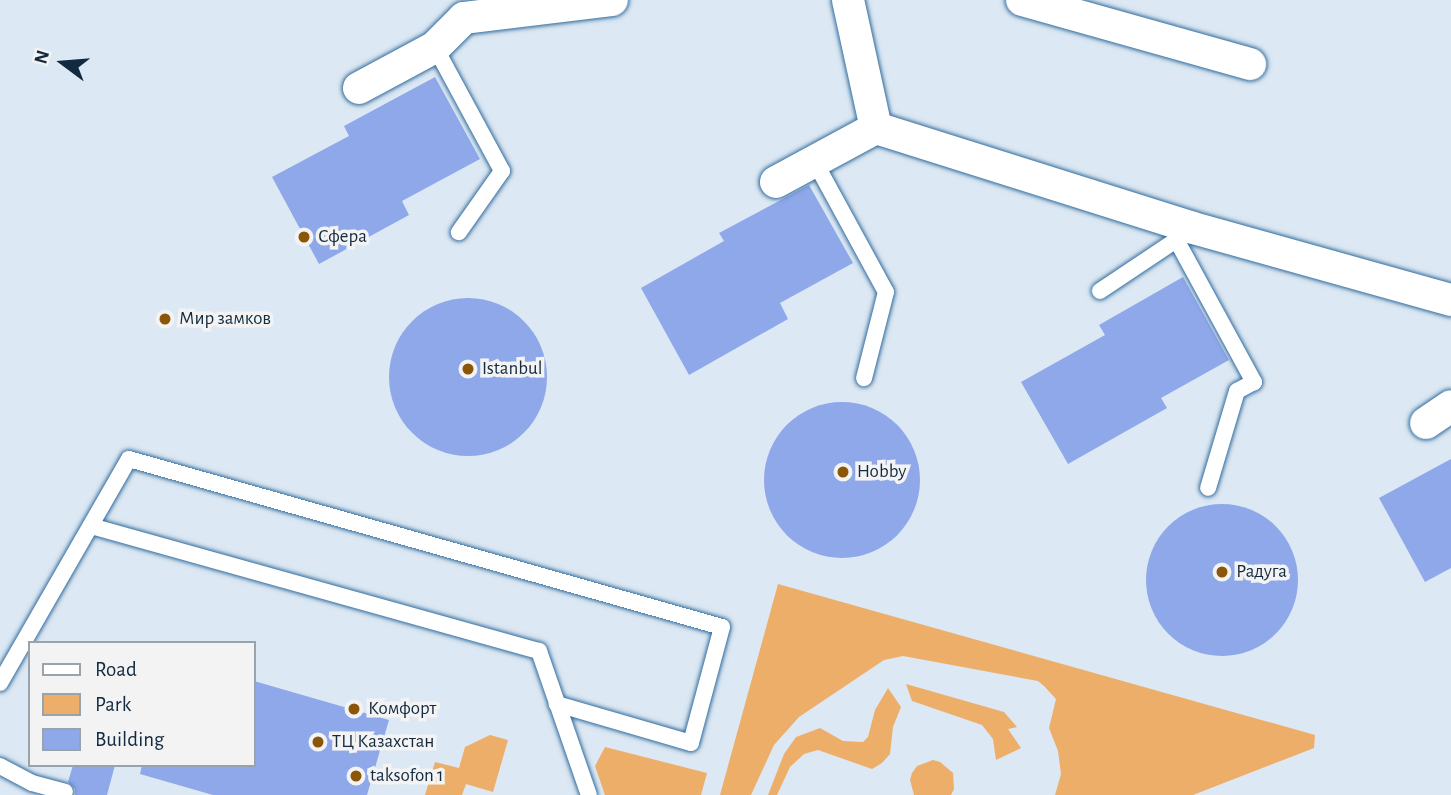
<!DOCTYPE html>
<html>
<head>
<meta charset="utf-8">
<style>
	body { margin:0 }
	#map { position:relative; width:1451px; height:795px; overflow:hidden; background:#dce8f3; font-family:"Alegreya Sans",sans-serif }
	div>[style] { position:absolute }
	.green>* { inset:0; background:#edae69 }
	.building>* { inset:0; background:#8ea8ea }
	.round { border-radius:50% }
	.roads { filter:drop-shadow(0 0 2px #326c9e) drop-shadow(0 0 2px #326c9e) }
	.lane>* { height:16px; margin:-8px; padding:0 8px; transform-origin:8px; border-radius:8px; background:#fff }
	.street>* { height:32px; margin:-16px; padding:0 16px; transform-origin:16px; border-radius:16px; background:#fff }
	.dots>* { width:19px; height:19px; translate:-50% -50%; box-sizing:border-box; border:4px solid #f3f3f3; border-radius:50% }
	span { translate:-50% -50%; white-space:nowrap; text-align:center; line-height:1.15; -webkit-text-stroke:7px #f3f3f3; paint-order:stroke }
	.poi-label { font-size:19px; color:#122a40 }
	.left { translate:0 -50%; text-align:left }
	.legend { position:absolute; left:28px; top:641px; width:228px; height:126px; box-sizing:border-box; background:#f3f3f3; border:2px solid #99a3ab; margin:0; padding:9px 12px; list-style:none; font-size:21px; color:#122a40 }
	.legend li { display:flex; align-items:center; gap:14px; height:35px }
	.legend b { width:35px; border:2px solid #99a3ab }
	.north { position:absolute; left:28px; top:28px; width:70px; height:70px; -webkit-text-stroke:5px #f3f3f3; paint-order:stroke; rotate:286deg; font-size:19px; font-weight:700; line-height:28px; text-align:center; color:#122a40 }
	.north::after { content:''; display:block; margin:auto; width:24px; height:32px; background:#122a40; clip-path:polygon(50% 0,100% 100%,50% 72%,0 100%) }
</style>
</head>
<body>
<div id="map">
	<div class="green">
		<i style="clip-path:polygon(778px 584px,1315px 735px,1314px 748px,1193px 795px,1055px 795px,1061px 774px,1058px 751px,1049px 728px,1056px 699px,1044px 686px,1038px 681px,903px 656px,884px 660px,799px 717px,774px 745px,751px 795px,720px 795px)"></i>
		<i style="clip-path:polygon(906px 684px,1004px 712px,1017px 727px,1008px 729px,1021px 748px,996px 760px,993px 739px,982px 725px,912px 701px)"></i>
		<i style="clip-path:polygon(888px 688px,901px 707px,893px 727px,890px 754px,882px 763px,872px 769px,818px 750px,804px 754px,790px 767px,777px 795px,768px 795px,784px 754px,796px 737px,820px 728px,843px 741px,863px 742px,868px 737px,875px 710px)"></i>
		<i style="clip-path:polygon(490px 735px,508px 740px,493px 792px,466px 784px,462px 795px,425px 795px,435px 762px,459px 768px,465px 747px)"></i>
		<i style="clip-path:polygon(605px 747px,707px 773px,701px 795px,605px 795px,595px 766px)"></i>
		<i style="clip-path:polygon(933px 760px,940px 762px,953px 773px,954px 789px,951px 795px,914px 795px,910px 780px,912px 773px,917px 766px)"></i>
	</div>
	<div class="building">
		<i style="clip-path:polygon(435px 77px,480px 159px,402px 201px,409px 215px,319px 264px,272px 177px,349px 136px,344px 126px)"></i>
		<i style="clip-path:polygon(809px 185px,853px 263px,780px 303px,788px 319px,689px 375px,641px 288px,724px 241px,719px 233px)"></i>
		<i style="clip-path:polygon(1183px 277px,1229px 360px,1161px 398px,1167px 408px,1068px 464px,1021px 382px,1105px 335px,1099px 325px)"></i>
		<i class="round" style="left:389px;top:298px;width:158px;height:158px"></i>
		<i class="round" style="left:764px;top:402px;width:156px;height:156px"></i>
		<i style="clip-path:polygon(1451px 459px,1451px 568px,1425px 582px,1379px 498px)"></i>
		<i class="round" style="left:1146px;top:504px;width:152px;height:152px"></i>
		<i style="clip-path:polygon(254px 681px,389px 720px,367px 795px,213px 795px,140px 774px,142px 765px,254px 765px)"></i>
		<i style="clip-path:polygon(73px 765px,115px 765px,107px 795px,75px 795px,75px 789px,68px 782px)"></i>
	</div>
	<div class="roads">
		<div class="lane">
			<i style="left:435px;top:47px;width:141px;rotate:61.6deg"></i>
			<i style="left:502px;top:171px;width:75px;rotate:125.2deg"></i>
			<i style="left:815px;top:162px;width:148px;rotate:61.4deg"></i>
			<i style="left:886px;top:292px;width:89px;rotate:104.3deg"></i>
			<i style="left:1177px;top:241px;width:161px;rotate:61.4deg"></i>
			<i style="left:1254px;top:382px;width:19px;rotate:152deg"></i>
			<i style="left:1237px;top:391px;width:101px;rotate:106.6deg"></i>
			<i style="left:1100px;top:291px;width:102px;rotate:-33.8deg"></i>
			<i style="left:91px;top:526px;width:465px;rotate:15.6deg"></i>
			<i style="left:539px;top:651px;width:152px;rotate:70.9deg"></i>
			<i style="left:0;top:683px;width:258px;rotate:-60.1deg"></i>
			<i style="left:129px;top:459px;width:616px;rotate:15.82deg"></i>
			<i style="left:722px;top:627px;width:120px;rotate:105deg"></i>
			<i style="left:691px;top:743px;width:140px;rotate:-163.8deg"></i>
			<i style="left:0;top:766px;width:36px;rotate:28deg"></i>
			<i style="left:32px;top:783px;width:34px;rotate:15deg"></i>
		</div>
		<div class="street">
			<i style="left:848px;top:0;width:131px;rotate:77.7deg"></i>
			<i style="left:876px;top:128px;width:332px;rotate:17.5deg"></i>
			<i style="left:1193px;top:228px;width:268px;rotate:15.6deg"></i>
			<i style="left:1022px;top:0;width:237px;rotate:15.7deg"></i>
			<i style="left:359px;top:88px;width:86px;rotate:-28.3deg"></i>
			<i style="left:435px;top:47px;width:41px;rotate:-45deg"></i>
			<i style="left:464px;top:18px;width:149px;rotate:-6.9deg"></i>
			<i style="left:776px;top:182px;width:114px;rotate:-28.4deg"></i>
			<i style="left:1426px;top:423px;width:30px;rotate:-34deg"></i>
		</div>
	</div>
	<div class="dots">
		<i style="left:304px;top:237px;background:#8c5608"></i>
		<i style="left:165px;top:319px;background:#8c5608"></i>
		<i style="left:468px;top:369px;background:#8c5608"></i>
		<i style="left:843px;top:472px;background:#8c5608"></i>
		<i style="left:1222px;top:572px;background:#8c5608"></i>
		<i style="left:354px;top:709px;background:#8c5608"></i>
		<i style="left:318px;top:742px;background:#8c5608"></i>
		<i style="left:356px;top:776px;background:#8c5608"></i>
	</div>
	<div class="poi-label">
		<span class="left" style="left:318px;top:237px">Сфера</span>
		<span class="left" style="left:179px;top:319px">Мир замков</span>
		<span class="left" style="left:482px;top:369px">Istanbul</span>
		<span class="left" style="left:857px;top:472px">Hobby</span>
		<span class="left" style="left:1236px;top:572px">Радуга</span>
		<span class="left" style="left:368px;top:709px">Комфорт</span>
		<span class="left" style="left:332px;top:742px">ТЦ Казахстан</span>
		<span class="left" style="left:370px;top:776px">taksofon 1</span>
	</div>
	<ul class="legend">
	<li><b style="height:9px;background:#fff"></b>Road</li>
	<li><b style="height:19px;background:#edae69"></b>Park</li>
	<li><b style="height:19px;background:#8ea8ea"></b>Building</li>
	</ul>
	<div class="north">N</div>
</div>
</body>
</html>
